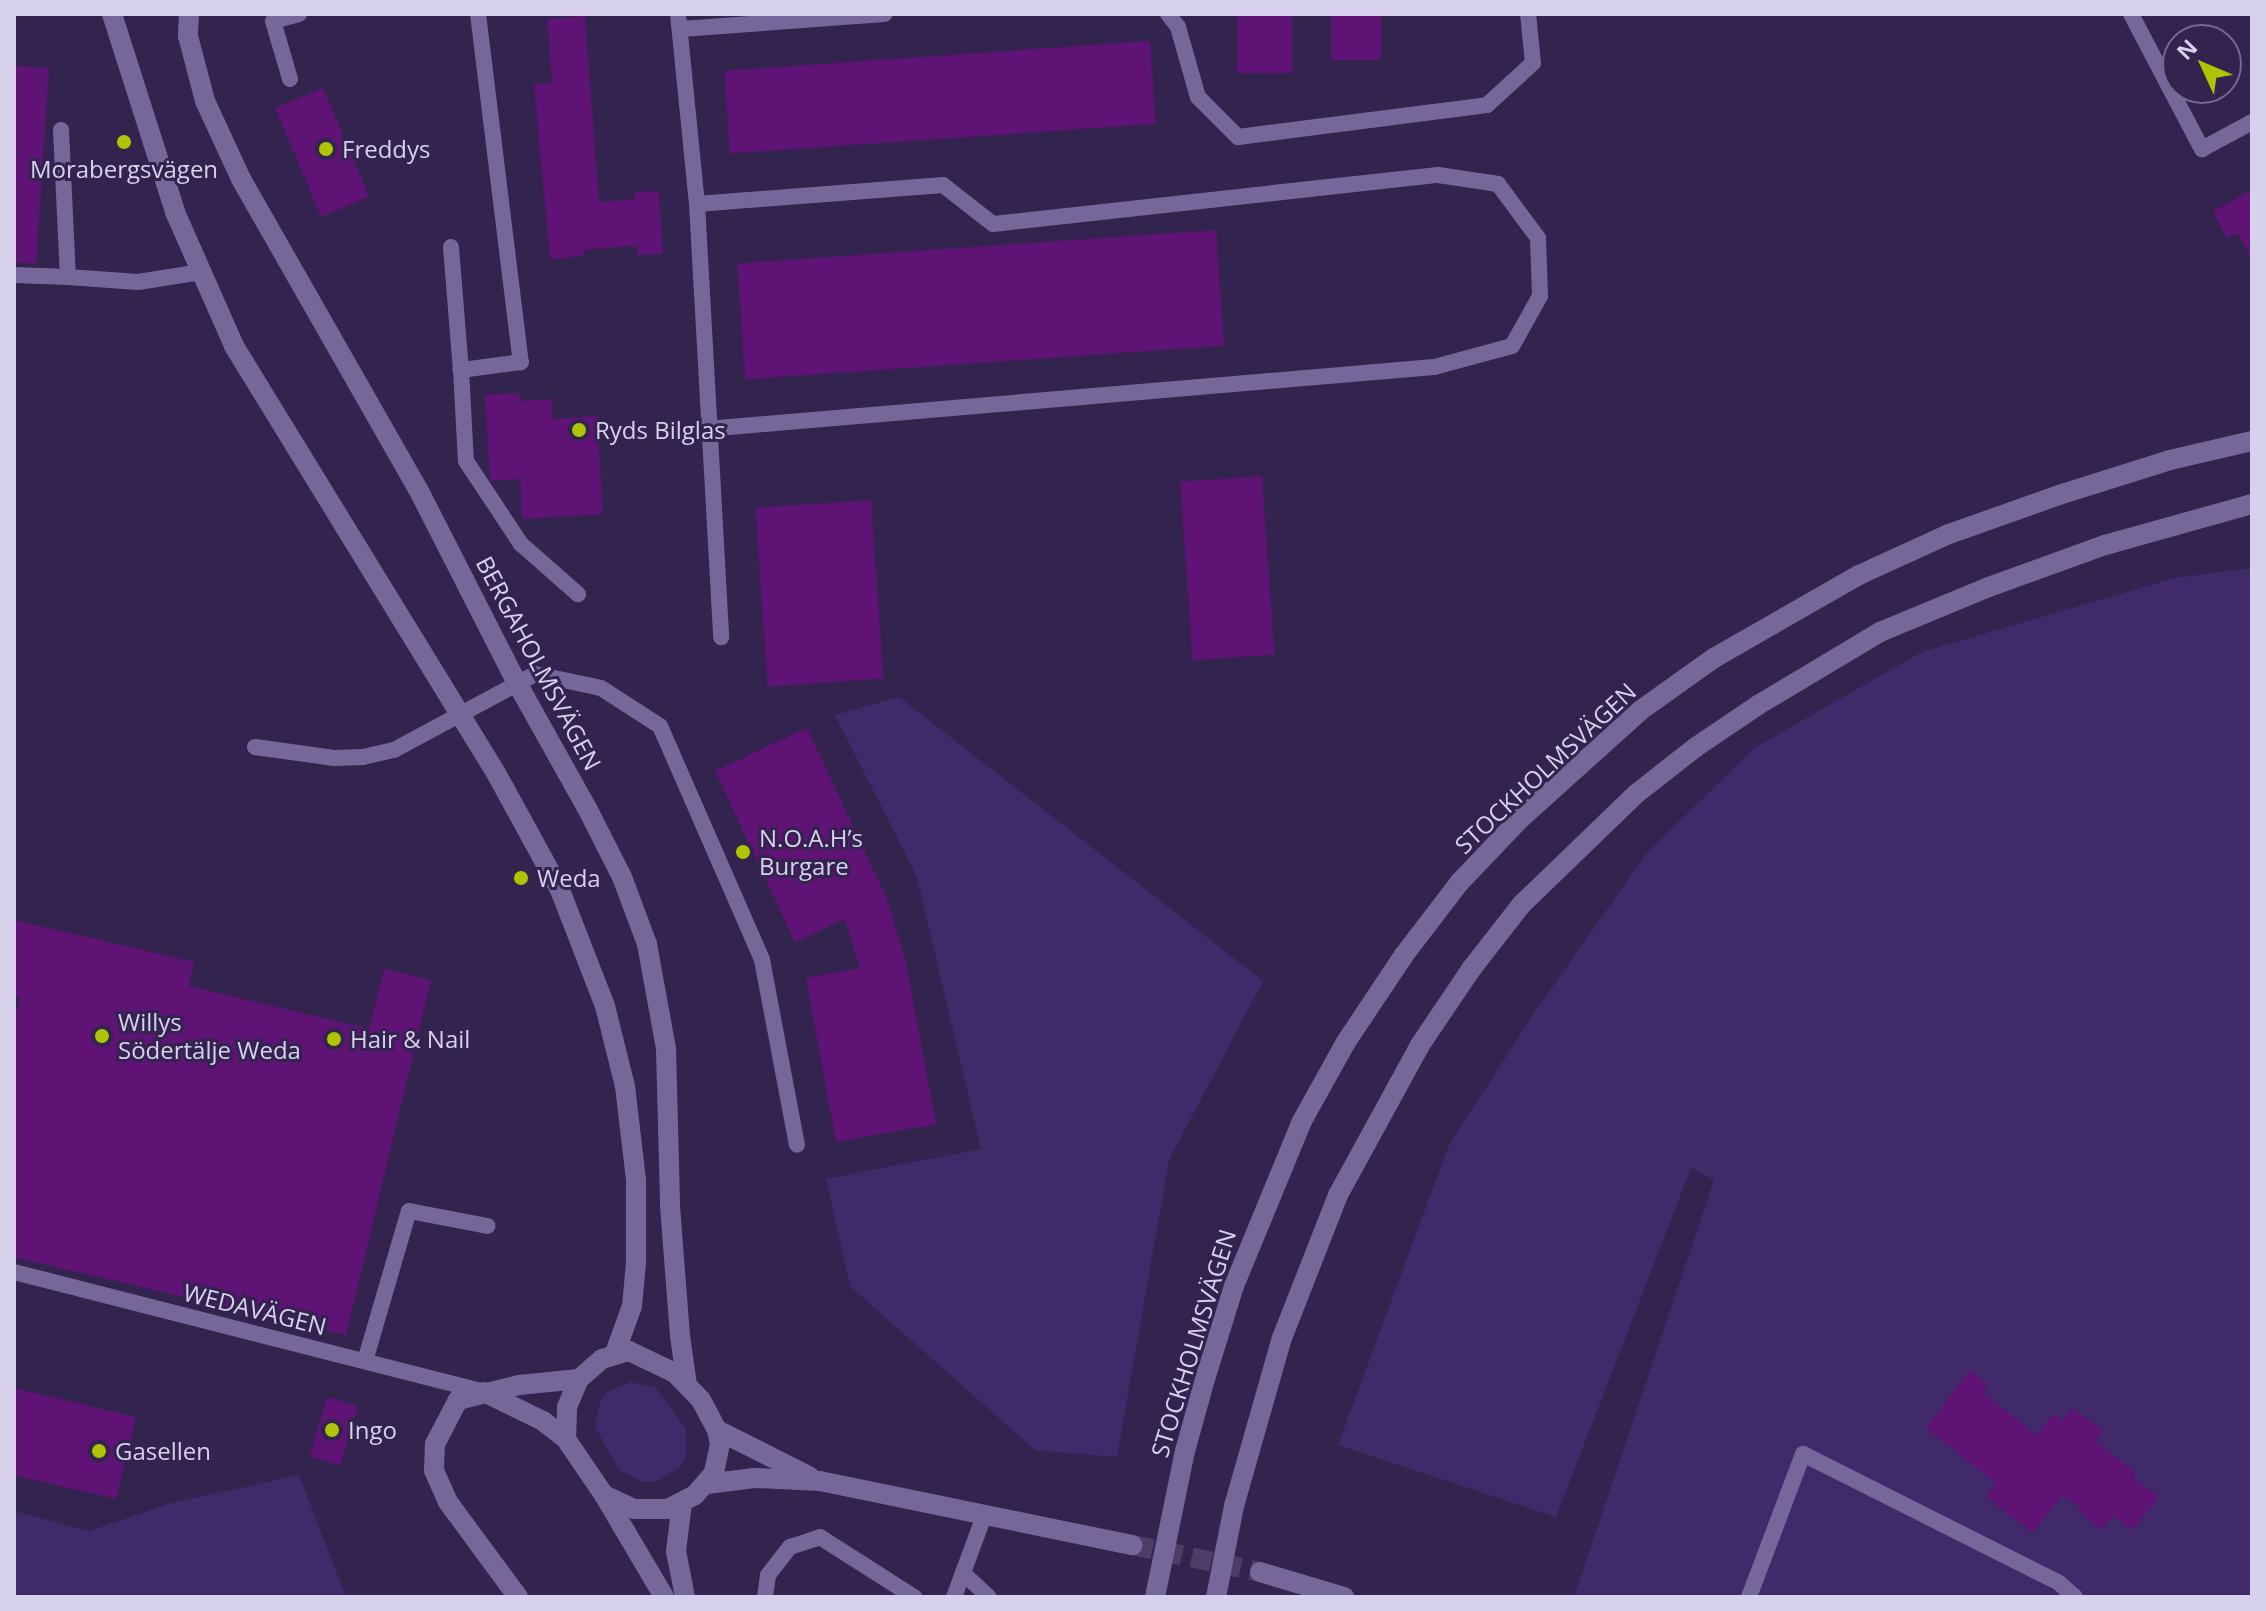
<!DOCTYPE html>
<html>
<head>
<meta charset="utf-8">
<style>
	body { margin:0 }
	#map { position:relative; width:2266px; height:1611px; overflow:hidden; background:#33234f; font-family:"Open Sans",sans-serif }
	div>[style] { position:absolute }
	.green>* { inset:0; background:#412a6a }
	.building>* { inset:0; background:#5f1374; transform-origin:0 0 }
	.secondary-tunnel>* { height:20px; margin-top:-10px; transform-origin:0; background:repeating-linear-gradient(90deg,#4c3d67 0 20px,transparent 0 30px) }
	.service>* { height:16px; margin:-8px; padding:0 8px; transform-origin:8px; border-radius:8px; background:#76679a }
	.minor>* { height:20px; margin:-10px; padding:0 10px; transform-origin:10px; border-radius:10px; background:#76679a }
	.secondary>* { height:20px; margin:-10px; padding:0 10px; transform-origin:10px; border-radius:10px; background:#76679a }
	.dots>* { width:22px; height:22px; translate:-50% -50%; box-sizing:border-box; border:4px solid #33234f; border-radius:50% }
	span { translate:-50% -50%; white-space:nowrap; text-align:center; line-height:1.15; -webkit-text-stroke:6px #33234f; paint-order:stroke }
	.poi-label { font-size:24px; color:#d8d1ed }
	.left { translate:0 -50%; text-align:left }
	.street-label { font-size:24px; color:#d8d1ed }
	.frame { position:absolute; inset:0; border:16px solid #d8d1ed; pointer-events:none }
	.north { position:absolute; left:2162px; top:24px; width:80px; height:80px; box-sizing:border-box; background:#33234f; border:2px solid #75698e; border-radius:50%; rotate:314deg; font-size:22px; font-weight:700; line-height:32px; text-align:center; color:#d8d1ed }
	.north::after { content:''; display:block; margin:auto; width:28px; height:36px; background:#afc504; clip-path:polygon(50% 0,100% 100%,50% 72%,0 100%) }
</style>
</head>
<body>
<div id="map">
	<div class="green">
		<i style="clip-path:polygon(2252px 568px,2252px 1597px,1574px 1597px,1714px 1180px,1691px 1168px,1556px 1517px,1338px 1445px,1449px 1145px,1536px 1010px,1647px 853px,1754px 748px,1922px 652px,2175px 578px)"></i>
		<i style="clip-path:polygon(899px 697px,1263px 981px,1169px 1160px,1117px 1457px,1035px 1450px,850px 1286px,826px 1179px,981px 1149px,917px 877px,835px 715px)"></i>
		<i style="clip-path:polygon(631px 1382px,656px 1388px,686px 1429px,686px 1455px,680px 1467px,657px 1481px,643px 1482px,619px 1470px,595px 1427px,600px 1402px,608px 1392px)"></i>
		<i style="clip-path:polygon(299px 1475px,346px 1597px,14px 1597px,14px 1511px,89px 1531px,172px 1503px)"></i>
	</div>
	<div class="building">
		<i style="left:1237px;top:14px;width:55px;height:59px"></i>
		<i style="left:1331px;top:14px;width:50px;height:46px"></i>
		<i style="clip-path:polygon(585px 16px,599px 202px,635px 199px,635px 192px,659px 191px,663px 254px,638px 255px,638px 245px,583px 250px,584px 256px,550px 259px,534px 84px,552px 83px,547px 19px)"></i>
		<i style="left:1150px;top:41px;width:83px;height:427px;rotate:86deg"></i>
		<i style="clip-path:polygon(14px 66px,49px 68px,36px 264px,14px 262px)"></i>
		<i style="left:323px;top:88px;width:118px;height:52px;rotate:67deg"></i>
		<i style="clip-path:polygon(2252px 190px,2252px 260px,2238px 233px,2227px 238px,2213px 211px)"></i>
		<i style="left:1216px;top:230px;width:116px;height:480px;rotate:86deg"></i>
		<i style="clip-path:polygon(519px 393px,520px 401px,552px 399px,553px 419px,597px 416px,603px 514px,522px 519px,520px 479px,490px 481px,485px 395px)"></i>
		<i style="left:1262px;top:476px;width:179px;height:82px;rotate:86deg"></i>
		<i style="left:871px;top:500px;width:179px;height:116px;rotate:86deg"></i>
		<i style="clip-path:polygon(807px 728px,887px 899px,905px 959px,936px 1124px,836px 1142px,806px 978px,860px 968px,845px 919px,795px 942px,715px 771px)"></i>
		<i style="clip-path:polygon(14px 920px,194px 962px,189px 986px,369px 1029px,384px 969px,431px 980px,346px 1335px,14px 1257px,14px 1022px,20px 998px,14px 997px)"></i>
		<i style="clip-path:polygon(1970px 1370px,1989px 1385px,1983px 1393px,2037px 1435px,2053px 1414px,2062px 1421px,2073px 1408px,2103px 1431px,2095px 1441px,2136px 1473px,2133px 1477px,2159px 1497px,2132px 1530px,2114px 1515px,2102px 1530px,2078px 1512px,2081px 1508px,2063px 1495px,2033px 1533px,1986px 1497px,1996px 1483px,1926px 1428px)"></i>
		<i style="clip-path:polygon(14px 1388px,136px 1417px,116px 1499px,14px 1475px)"></i>
		<i style="left:327px;top:1397px;width:32px;height:62px;rotate:16deg"></i>
	</div>
	<div class="secondary-tunnel">
		<i style="left:1133px;top:1545px;width:130px;rotate:12deg"></i>
	</div>
	<div class="service">
		<i style="left:478px;top:14px;width:351px;rotate:83deg"></i>
		<i style="left:521px;top:362px;width:61px;rotate:172.4deg"></i>
		<i style="left:461px;top:370px;width:91px;rotate:86.9deg"></i>
		<i style="left:466px;top:461px;width:100px;rotate:56.5deg"></i>
		<i style="left:521px;top:544px;width:76px;rotate:41.3deg"></i>
		<i style="left:678px;top:14px;width:191px;rotate:84.3deg"></i>
		<i style="left:697px;top:204px;width:434px;rotate:86.8deg"></i>
		<i style="left:1168px;top:14px;width:16px;rotate:52deg"></i>
		<i style="left:1178px;top:27px;width:73px;rotate:74.1deg"></i>
		<i style="left:1198px;top:97px;width:57px;rotate:45deg"></i>
		<i style="left:1238px;top:137px;width:251px;rotate:-7.3deg"></i>
		<i style="left:1487px;top:105px;width:62px;rotate:-42.4deg"></i>
		<i style="left:1533px;top:63px;width:49px;rotate:-95.8deg"></i>
		<i style="left:2131px;top:14px;width:153px;rotate:62.3deg"></i>
		<i style="left:2202px;top:149px;width:57px;rotate:-28.4deg"></i>
		<i style="left:681px;top:29px;width:204px;rotate:-4.2deg"></i>
		<i style="left:290px;top:79px;width:60px;rotate:-106.3deg"></i>
		<i style="left:273px;top:21px;width:27px;rotate:-15deg"></i>
		<i style="left:61px;top:130px;width:147px;rotate:87.3deg"></i>
		<i style="left:68px;top:277px;width:70px;rotate:4.1deg"></i>
		<i style="left:138px;top:282px;width:64px;rotate:-9deg"></i>
		<i style="left:697px;top:204px;width:247px;rotate:-4.4deg"></i>
		<i style="left:943px;top:185px;width:63px;rotate:38deg"></i>
		<i style="left:993px;top:224px;width:448px;rotate:-6.3deg"></i>
		<i style="left:1438px;top:175px;width:61px;rotate:8.5deg"></i>
		<i style="left:1498px;top:184px;width:67px;rotate:53.5deg"></i>
		<i style="left:1538px;top:238px;width:58px;rotate:88deg"></i>
		<i style="left:1540px;top:296px;width:57px;rotate:119.2deg"></i>
		<i style="left:1512px;top:346px;width:81px;rotate:164.9deg"></i>
		<i style="left:1434px;top:367px;width:730px;rotate:175.13deg"></i>
		<i style="left:451px;top:247px;width:123px;rotate:85.4deg"></i>
		<i style="left:14px;top:275px;width:54px;rotate:2.1deg"></i>
		<i style="left:255px;top:747px;width:80px;rotate:7.9deg"></i>
		<i style="left:334px;top:758px;width:29px;rotate:-2deg"></i>
		<i style="left:363px;top:757px;width:32px;rotate:-13deg"></i>
		<i style="left:394px;top:750px;width:160px;rotate:-28.3deg"></i>
		<i style="left:535px;top:674px;width:67px;rotate:12deg"></i>
		<i style="left:601px;top:688px;width:70px;rotate:32.8deg"></i>
		<i style="left:660px;top:726px;width:255px;rotate:66.4deg"></i>
		<i style="left:762px;top:960px;width:188px;rotate:79.3deg"></i>
		<i style="left:14px;top:1272px;width:485px;rotate:14.3deg"></i>
		<i style="left:365px;top:1361px;width:156px;rotate:-73.7deg"></i>
		<i style="left:409px;top:1211px;width:80px;rotate:10.8deg"></i>
		<i style="left:963px;top:1573px;width:35px;rotate:43deg"></i>
		<i style="left:765px;top:1597px;width:22px;rotate:-82deg"></i>
		<i style="left:768px;top:1575px;width:36px;rotate:-52deg"></i>
		<i style="left:790px;top:1547px;width:32px;rotate:-18deg"></i>
		<i style="left:820px;top:1537px;width:112px;rotate:32.6deg"></i>
		<i style="left:954px;top:1597px;width:86px;rotate:-69.7deg"></i>
		<i style="left:1749px;top:1597px;width:153px;rotate:-69.3deg"></i>
		<i style="left:1803px;top:1454px;width:287px;rotate:26.7deg"></i>
		<i style="left:2059px;top:1583px;width:21px;rotate:41deg"></i>
	</div>
	<div class="minor">
		<i style="left:484px;top:1392px;width:66px;rotate:26.2deg"></i>
		<i style="left:543px;top:1421px;width:29px;rotate:38deg"></i>
		<i style="left:518px;top:1597px;width:118px;rotate:-126.4deg"></i>
		<i style="left:448px;top:1502px;width:35px;rotate:-114deg"></i>
		<i style="left:434px;top:1470px;width:26px;rotate:-88deg"></i>
		<i style="left:435px;top:1444px;width:50px;rotate:-62.4deg"></i>
		<i style="left:458px;top:1400px;width:63px;rotate:-13.8deg"></i>
		<i style="left:519px;top:1385px;width:60px;rotate:-5.7deg"></i>
	</div>
	<div class="secondary">
		<i style="left:112px;top:14px;width:208px;rotate:72.3deg"></i>
		<i style="left:175px;top:212px;width:146px;rotate:66.2deg"></i>
		<i style="left:234px;top:346px;width:501px;rotate:58.47deg"></i>
		<i style="left:496px;top:773px;width:133px;rotate:61.3deg"></i>
		<i style="left:560px;top:890px;width:124px;rotate:68.8deg"></i>
		<i style="left:605px;top:1006px;width:82px;rotate:76deg"></i>
		<i style="left:625px;top:1086px;width:94px;rotate:83.3deg"></i>
		<i style="left:636px;top:1179px;width:84px;rotate:90deg"></i>
		<i style="left:636px;top:1263px;width:43px;rotate:95.3deg"></i>
		<i style="left:632px;top:1306px;width:50px;rotate:109.9deg"></i>
		<i style="left:189px;top:14px;width:22px;rotate:93deg"></i>
		<i style="left:188px;top:36px;width:67px;rotate:75.3deg"></i>
		<i style="left:205px;top:101px;width:86px;rotate:65.2deg"></i>
		<i style="left:241px;top:179px;width:357px;rotate:60.3deg"></i>
		<i style="left:418px;top:489px;width:218px;rotate:63deg"></i>
		<i style="left:517px;top:683px;width:143px;rotate:60.8deg"></i>
		<i style="left:587px;top:808px;width:77px;rotate:63.1deg"></i>
		<i style="left:622px;top:877px;width:72px;rotate:69.5deg"></i>
		<i style="left:647px;top:944px;width:107px;rotate:79.7deg"></i>
		<i style="left:666px;top:1049px;width:157px;rotate:88.5deg"></i>
		<i style="left:670px;top:1206px;width:130px;rotate:85.6deg"></i>
		<i style="left:680px;top:1336px;width:49px;rotate:81.9deg"></i>
		<i style="left:629px;top:1351px;width:51px;rotate:25.6deg"></i>
		<i style="left:675px;top:1373px;width:37px;rotate:46deg"></i>
		<i style="left:701px;top:1400px;width:34px;rotate:62deg"></i>
		<i style="left:717px;top:1430px;width:14px;rotate:78deg"></i>
		<i style="left:720px;top:1444px;width:30px;rotate:102deg"></i>
		<i style="left:714px;top:1473px;width:29px;rotate:131deg"></i>
		<i style="left:695px;top:1495px;width:31px;rotate:153deg"></i>
		<i style="left:667px;top:1509px;width:33px;rotate:180deg"></i>
		<i style="left:634px;top:1509px;width:33px;rotate:-155deg"></i>
		<i style="left:604px;top:1495px;width:68px;rotate:-124.2deg"></i>
		<i style="left:566px;top:1439px;width:32px;rotate:-88deg"></i>
		<i style="left:567px;top:1407px;width:30px;rotate:-67deg"></i>
		<i style="left:579px;top:1379px;width:30px;rotate:-41deg"></i>
		<i style="left:602px;top:1359px;width:28px;rotate:-17deg"></i>
		<i style="left:717px;top:1430px;width:103px;rotate:26.6deg"></i>
		<i style="left:706px;top:1484px;width:49px;rotate:-7deg"></i>
		<i style="left:755px;top:1478px;width:65px;rotate:2.6deg"></i>
		<i style="left:820px;top:1481px;width:319px;rotate:11.6deg"></i>
		<i style="left:604px;top:1495px;width:118px;rotate:59.5deg"></i>
		<i style="left:682px;top:1503px;width:48px;rotate:97.1deg"></i>
		<i style="left:676px;top:1551px;width:47px;rotate:78.9deg"></i>
		<i style="left:1260px;top:1572px;width:88px;rotate:16.6deg"></i>
		<i style="left:1155px;top:1597px;width:149px;rotate:-78.4deg"></i>
		<i style="left:1185px;top:1451px;width:75px;rotate:-74.5deg"></i>
		<i style="left:1205px;top:1379px;width:97px;rotate:-72.7deg"></i>
		<i style="left:1234px;top:1286px;width:178px;rotate:-67.6deg"></i>
		<i style="left:1302px;top:1121px;width:90px;rotate:-60.9deg"></i>
		<i style="left:1346px;top:1042px;width:105px;rotate:-56.3deg"></i>
		<i style="left:1404px;top:955px;width:91px;rotate:-52.6deg"></i>
		<i style="left:1459px;top:883px;width:87px;rotate:-46.4deg"></i>
		<i style="left:1519px;top:820px;width:164px;rotate:-42deg"></i>
		<i style="left:1641px;top:710px;width:90px;rotate:-35.5deg"></i>
		<i style="left:1714px;top:658px;width:167px;rotate:-29.8deg"></i>
		<i style="left:1859px;top:575px;width:99px;rotate:-24.5deg"></i>
		<i style="left:1949px;top:534px;width:117px;rotate:-19.5deg"></i>
		<i style="left:2059px;top:495px;width:116px;rotate:-17.5deg"></i>
		<i style="left:2170px;top:460px;width:84px;rotate:-13deg"></i>
		<i style="left:1216px;top:1597px;width:93px;rotate:-78.8deg"></i>
		<i style="left:1234px;top:1506px;width:175px;rotate:-74.1deg"></i>
		<i style="left:1282px;top:1338px;width:154px;rotate:-68.6deg"></i>
		<i style="left:1338px;top:1195px;width:171px;rotate:-61.3deg"></i>
		<i style="left:1420px;top:1045px;width:93px;rotate:-56deg"></i>
		<i style="left:1472px;top:968px;width:80px;rotate:-52.1deg"></i>
		<i style="left:1521px;top:905px;width:160px;rotate:-44deg"></i>
		<i style="left:1636px;top:794px;width:76px;rotate:-38.1deg"></i>
		<i style="left:1696px;top:747px;width:75px;rotate:-34.1deg"></i>
		<i style="left:1758px;top:705px;width:142px;rotate:-30.9deg"></i>
		<i style="left:1880px;top:632px;width:115px;rotate:-22.5deg"></i>
		<i style="left:1986px;top:588px;width:127px;rotate:-19.9deg"></i>
		<i style="left:2105px;top:545px;width:153px;rotate:-15.6deg"></i>
	</div>
	<div class="dots">
		<i style="left:124px;top:142px;background:#afc504"></i>
		<i style="left:326px;top:149px;background:#afc504"></i>
		<i style="left:579px;top:430px;background:#afc504"></i>
		<i style="left:743px;top:852px;background:#afc504"></i>
		<i style="left:521px;top:878px;background:#afc504"></i>
		<i style="left:102px;top:1036px;background:#afc504"></i>
		<i style="left:334px;top:1039px;background:#afc504"></i>
		<i style="left:332px;top:1430px;background:#afc504"></i>
		<i style="left:99px;top:1451px;background:#afc504"></i>
	</div>
	<div class="poi-label">
		<span class="left" style="left:342px;top:149px">Freddys</span>
		<span style="left:124px;top:169px">Morabergsvägen</span>
		<span class="left" style="left:595px;top:430px">Ryds Bilglas</span>
		<span class="left" style="left:759px;top:852px">N.O.A.H’s<br>Burgare</span>
		<span class="left" style="left:537px;top:878px">Weda</span>
		<span class="left" style="left:118px;top:1036px">Willys<br>Södertälje Weda</span>
		<span class="left" style="left:350px;top:1039px">Hair &amp; Nail</span>
		<span class="left" style="left:348px;top:1430px">Ingo</span>
		<span class="left" style="left:115px;top:1451px">Gasellen</span>
	</div>
	<div class="street-label">
		<span style="left:539px;top:663px;rotate:62deg">BERGAHOLMSVÄGEN</span>
		<span style="left:1545px;top:768px;rotate:-43deg">STOCKHOLMSVÄGEN</span>
		<span style="left:255px;top:1309px;rotate:14deg">WEDAVÄGEN</span>
		<span style="left:1193px;top:1343px;rotate:-73deg">STOCKHOLMSVÄGEN</span>
	</div>
	<div class="frame"></div>
	<div class="north">N</div>
</div>
</body>
</html>
